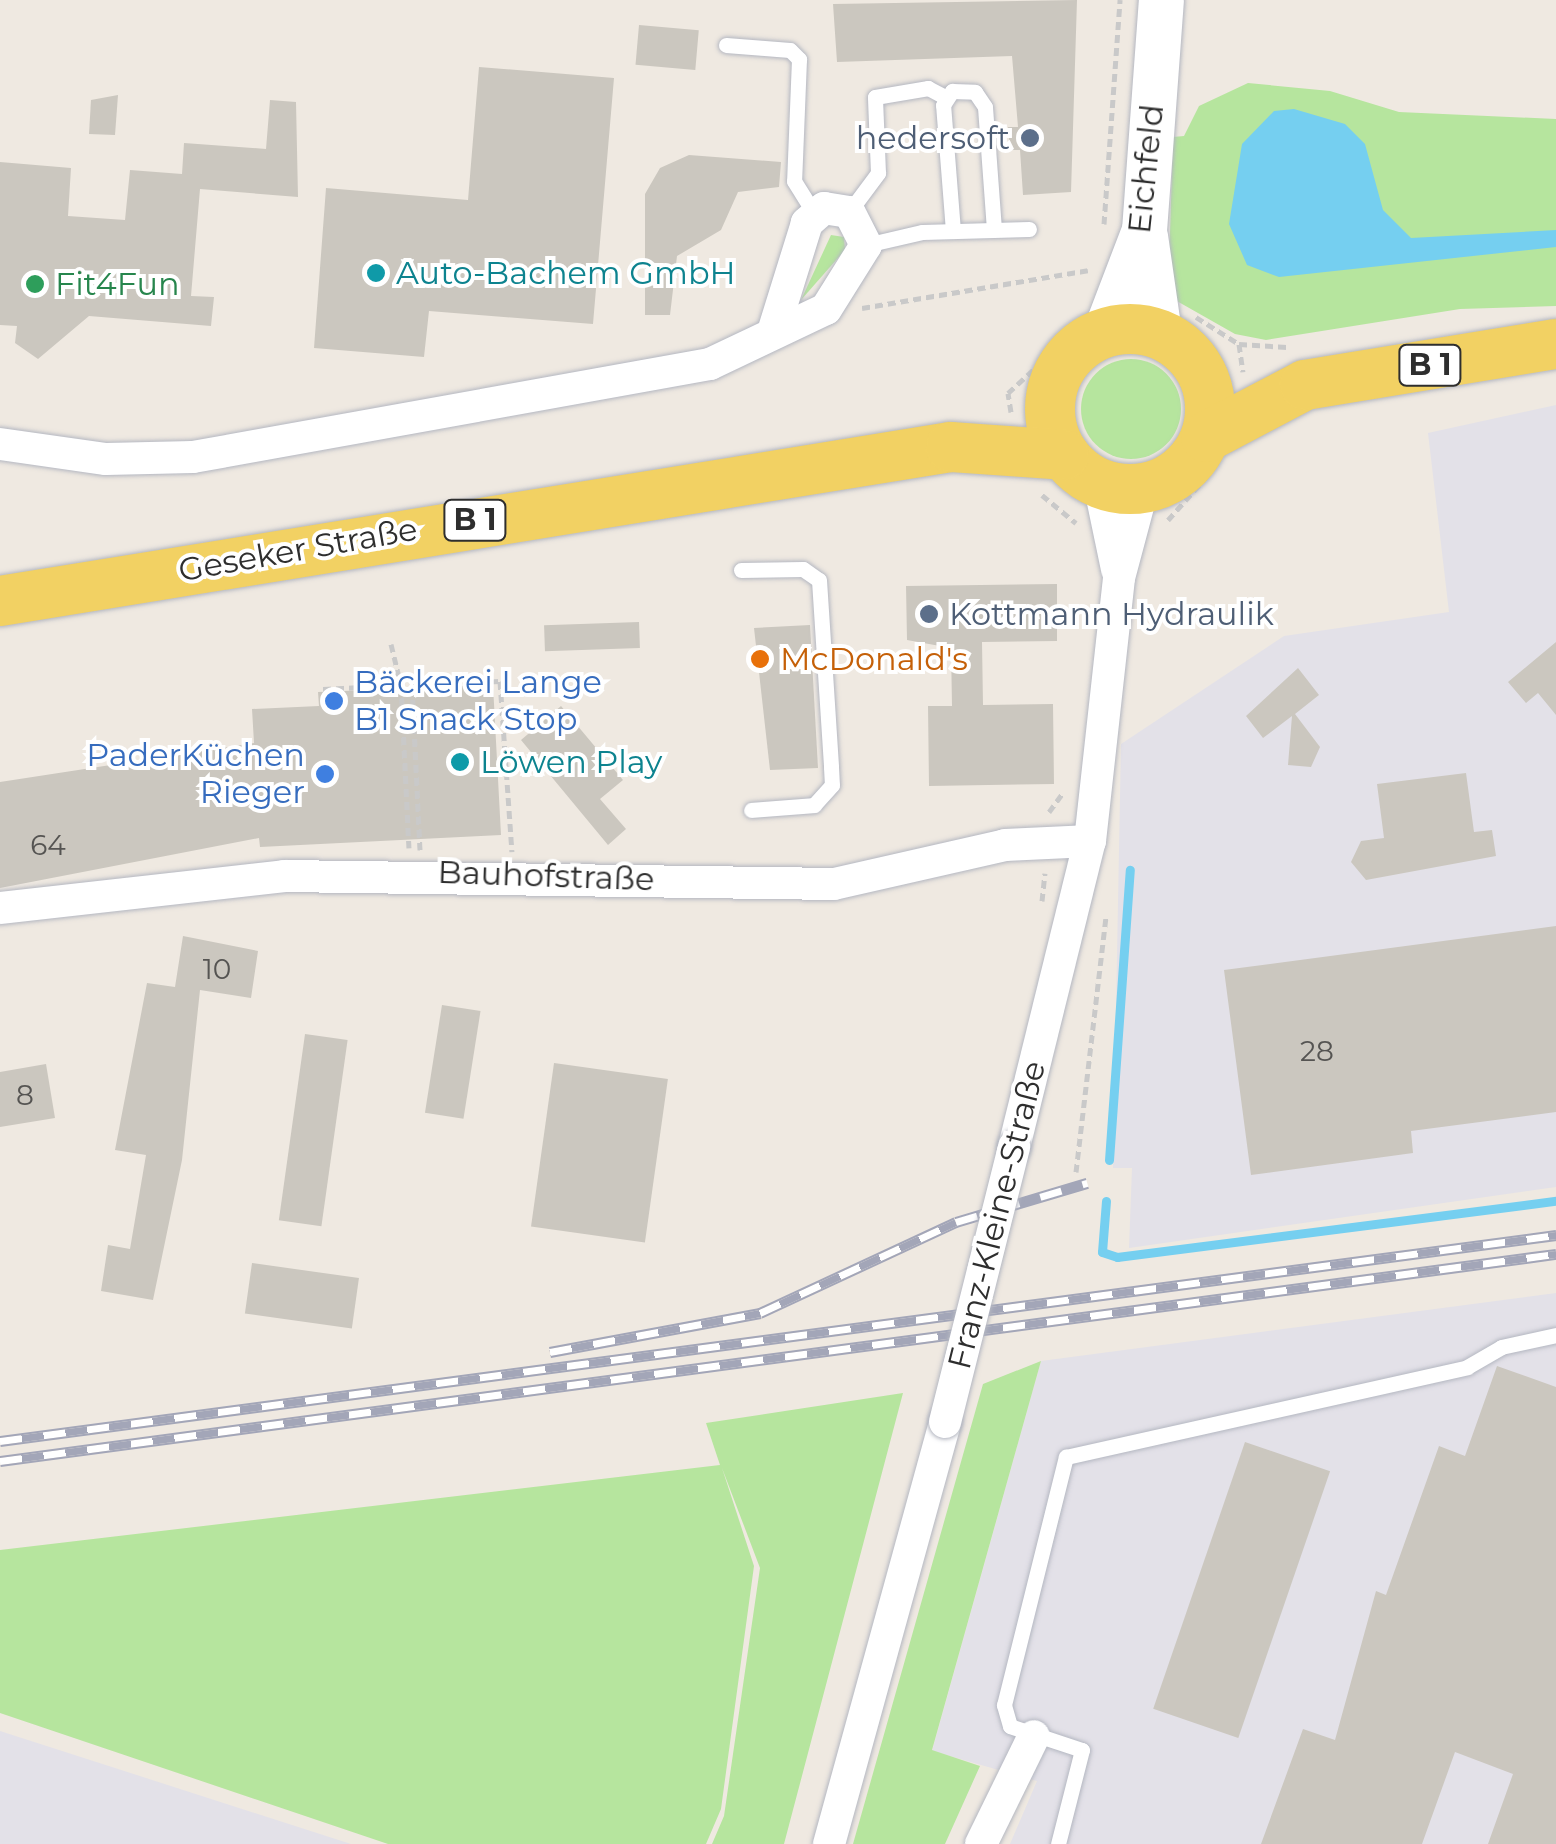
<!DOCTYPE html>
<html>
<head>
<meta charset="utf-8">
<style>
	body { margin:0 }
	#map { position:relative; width:1556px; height:1844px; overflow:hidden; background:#efe9e1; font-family:Montserrat,sans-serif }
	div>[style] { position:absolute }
	.industrial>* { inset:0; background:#e3e1e8 }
	.green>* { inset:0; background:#b6e59e }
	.round { border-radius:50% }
	.water>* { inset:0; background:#75cff0 }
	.stream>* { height:9px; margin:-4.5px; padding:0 4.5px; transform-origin:4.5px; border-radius:4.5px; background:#75cff0 }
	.building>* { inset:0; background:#cbc7bf; transform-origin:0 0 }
	.path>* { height:5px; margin-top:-2.5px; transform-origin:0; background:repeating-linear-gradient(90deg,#c9c9c9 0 8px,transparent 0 13px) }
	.roads { filter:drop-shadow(0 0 2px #b4b7c1) drop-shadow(0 0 2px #b4b7c1) }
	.lane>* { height:15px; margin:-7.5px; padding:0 7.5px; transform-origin:7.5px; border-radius:7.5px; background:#fff }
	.street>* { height:32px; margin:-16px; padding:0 16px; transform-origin:16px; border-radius:16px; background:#fff }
	.secondary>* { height:45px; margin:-22.5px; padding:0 22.5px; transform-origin:22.5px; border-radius:22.5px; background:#fff }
	.primary>* { height:50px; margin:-25px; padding:0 25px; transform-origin:25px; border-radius:25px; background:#f2d163 }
	.primary>.ring { margin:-25px; padding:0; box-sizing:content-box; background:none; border:50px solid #f2d163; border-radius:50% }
	.rail>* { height:11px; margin-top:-5.5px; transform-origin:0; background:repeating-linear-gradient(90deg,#fff 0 22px,#a3a6b8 0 44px); box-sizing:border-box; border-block:2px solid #a3a6b8 }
	.bridges { filter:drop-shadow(0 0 2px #b4b7c1) drop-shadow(0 0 2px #b4b7c1) }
	.street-bridge>* { height:32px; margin:-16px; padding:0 16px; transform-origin:16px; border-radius:16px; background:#fff }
	.dots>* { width:28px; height:28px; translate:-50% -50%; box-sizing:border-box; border:5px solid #fff; border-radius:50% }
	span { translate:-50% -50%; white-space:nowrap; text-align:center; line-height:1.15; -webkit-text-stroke:8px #fff; paint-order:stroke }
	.number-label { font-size:28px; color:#555452 }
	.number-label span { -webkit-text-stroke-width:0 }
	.shield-label span { padding:2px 8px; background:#fff; border:2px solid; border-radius:8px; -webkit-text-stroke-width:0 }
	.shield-label { font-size:30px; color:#2e2e2e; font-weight:700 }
	.service-label { font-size:32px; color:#4e5e75 }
	.right { translate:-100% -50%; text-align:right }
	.left { translate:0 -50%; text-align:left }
	.street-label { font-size:32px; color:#2e2e2e }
	.culture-label { font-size:32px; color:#0d838f }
	.leisure-label { font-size:32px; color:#27864d }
	.food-label { font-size:32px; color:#c56008 }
	.shop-label { font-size:32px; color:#366cbe }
</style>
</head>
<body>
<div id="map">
	<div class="industrial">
		<i style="clip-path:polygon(1556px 405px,1556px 1187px,1129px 1248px,1132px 1168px,1113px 1168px,1121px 744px,1284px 636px,1449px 612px,1428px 433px)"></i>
		<i style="clip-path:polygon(1556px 1293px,1556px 1844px,1010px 1844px,1037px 1781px,932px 1751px,1041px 1361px)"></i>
		<i style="clip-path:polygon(0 1731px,351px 1844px,0 1844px)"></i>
	</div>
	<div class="green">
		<i style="clip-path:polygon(1248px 83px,1330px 91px,1399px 112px,1556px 119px,1556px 306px,1460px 309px,1266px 340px,1235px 334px,1168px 296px,1173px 137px,1184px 136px,1199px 106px)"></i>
		<i style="clip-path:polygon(831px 235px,844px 237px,845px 250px,801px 300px)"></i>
		<i class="round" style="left:1081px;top:359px;width:100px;height:100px"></i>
		<i style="clip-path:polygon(1041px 1361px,932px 1750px,980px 1766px,945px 1844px,853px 1844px,983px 1384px)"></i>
		<i style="clip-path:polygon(903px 1393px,784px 1844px,712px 1844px,724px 1816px,760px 1568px,722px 1468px,754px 1566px,721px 1809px,706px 1844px,388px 1844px,0 1713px,0 1550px,720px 1465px,706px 1423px)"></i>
	</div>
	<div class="water">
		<i style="clip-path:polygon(1294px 109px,1345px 124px,1365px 144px,1383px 210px,1411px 238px,1556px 230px,1556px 247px,1279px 277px,1247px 265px,1229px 224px,1242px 144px,1274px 111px)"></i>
	</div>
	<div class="stream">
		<i style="left:1109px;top:1160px;width:291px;rotate:-85.9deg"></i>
		<i style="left:1106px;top:1201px;width:51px;rotate:94.5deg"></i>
		<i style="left:1102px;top:1252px;width:16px;rotate:18deg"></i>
		<i style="left:1117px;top:1257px;width:443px;rotate:-7.3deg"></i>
	</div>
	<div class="building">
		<i style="clip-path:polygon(1077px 0,1071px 192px,1023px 195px,1020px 150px,1010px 150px,1008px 127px,1018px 127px,1012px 56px,837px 62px,833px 4px)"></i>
		<i style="left:639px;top:25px;width:60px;height:40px;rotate:5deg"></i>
		<i style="clip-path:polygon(479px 67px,614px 78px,593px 324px,429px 311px,424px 357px,314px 348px,326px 188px,468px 200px)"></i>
		<i style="clip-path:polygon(118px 95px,115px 135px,89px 134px,91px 100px)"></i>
		<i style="clip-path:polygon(270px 100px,296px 102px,298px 197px,200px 189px,191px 296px,214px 297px,211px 326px,89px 316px,38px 359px,15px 343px,17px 326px,0 325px,0 162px,71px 168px,68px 216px,125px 220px,130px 170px,182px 174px,184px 143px,266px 149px)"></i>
		<i style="clip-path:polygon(689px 155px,781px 162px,779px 187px,738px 192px,721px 230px,677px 256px,670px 315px,645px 315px,645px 194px,660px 168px)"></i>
		<i style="clip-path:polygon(1057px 584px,1057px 641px,982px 642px,983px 705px,1053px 704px,1054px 784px,929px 786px,928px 706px,952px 706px,951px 648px,907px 640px,906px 586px)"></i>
		<i style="left:639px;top:622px;width:26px;height:95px;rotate:88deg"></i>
		<i style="clip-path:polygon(810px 625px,818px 768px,770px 770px,754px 628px)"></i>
		<i style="clip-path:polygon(1556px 642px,1556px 715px,1538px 693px,1526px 703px,1508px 682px)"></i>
		<i style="clip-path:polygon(1298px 668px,1319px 695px,1295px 714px,1320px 747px,1311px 767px,1288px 765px,1292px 716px,1263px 738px,1246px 716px)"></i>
		<i style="clip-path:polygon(493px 685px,501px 835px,260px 847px,259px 838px,0 888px,0 782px,254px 743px,252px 709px,319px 706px,318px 692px)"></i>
		<i style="clip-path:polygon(561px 706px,623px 780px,600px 799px,626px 829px,608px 845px,521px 740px)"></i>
		<i style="clip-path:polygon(1466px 773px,1474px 832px,1492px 830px,1496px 856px,1366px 880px,1351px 862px,1361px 841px,1384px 838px,1377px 784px)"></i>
		<i style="clip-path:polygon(1556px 926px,1556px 1112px,1411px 1131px,1413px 1153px,1251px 1175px,1224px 970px)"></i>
		<i style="clip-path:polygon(183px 936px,258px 951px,251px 998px,200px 990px,182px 1160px,153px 1300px,101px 1291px,108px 1245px,130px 1249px,146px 1155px,115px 1150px,147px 983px,175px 987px)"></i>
		<i style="left:442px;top:1005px;width:39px;height:109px;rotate:9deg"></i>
		<i style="left:305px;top:1034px;width:43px;height:188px;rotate:8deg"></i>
		<i style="left:554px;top:1063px;width:115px;height:165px;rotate:8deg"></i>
		<i style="clip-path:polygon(46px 1064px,55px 1118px,0 1127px,0 1072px)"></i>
		<i style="left:252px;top:1263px;width:108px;height:51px;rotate:8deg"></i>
		<i style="clip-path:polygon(1497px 1366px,1556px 1387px,1556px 1844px,1488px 1844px,1513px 1774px,1455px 1752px,1422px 1844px,1261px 1844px,1303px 1729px,1335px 1740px,1376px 1591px,1386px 1595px,1439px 1446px,1465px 1456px)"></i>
		<i style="left:1245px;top:1442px;width:90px;height:282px;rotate:19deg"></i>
	</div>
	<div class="path">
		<i style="left:1104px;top:224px;width:225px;rotate:-85.9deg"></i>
		<i style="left:862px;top:308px;width:229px;rotate:-9.5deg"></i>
		<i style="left:1196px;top:317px;width:51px;rotate:32.1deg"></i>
		<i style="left:1239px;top:344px;width:28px;rotate:82deg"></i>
		<i style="left:1239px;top:344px;width:48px;rotate:3.6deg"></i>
		<i style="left:1011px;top:412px;width:19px;rotate:-99deg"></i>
		<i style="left:1008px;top:393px;width:84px;rotate:-42.6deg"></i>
		<i style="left:1042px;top:495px;width:44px;rotate:39.5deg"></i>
		<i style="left:1168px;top:520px;width:59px;rotate:-48.4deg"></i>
		<i style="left:391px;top:644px;width:42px;rotate:76.3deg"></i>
		<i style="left:323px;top:689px;width:78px;rotate:-2.9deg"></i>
		<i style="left:401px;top:685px;width:163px;rotate:87.2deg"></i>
		<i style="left:1049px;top:812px;width:24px;rotate:-54deg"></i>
		<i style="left:420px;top:850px;width:165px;rotate:-92.8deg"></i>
		<i style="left:412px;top:685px;width:88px;rotate:-2.6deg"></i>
		<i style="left:500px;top:681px;width:171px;rotate:86deg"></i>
		<i style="left:1042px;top:901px;width:28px;rotate:-84deg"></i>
		<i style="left:1076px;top:1172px;width:257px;rotate:-83.3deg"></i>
	</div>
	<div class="roads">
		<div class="lane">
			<i style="left:726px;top:45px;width:64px;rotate:4.5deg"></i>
			<i style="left:790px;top:50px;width:13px;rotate:45deg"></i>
			<i style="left:799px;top:59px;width:122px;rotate:92.3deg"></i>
			<i style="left:794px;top:181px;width:38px;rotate:58deg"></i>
			<i style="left:849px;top:212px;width:49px;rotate:-53.4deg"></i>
			<i style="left:878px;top:173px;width:76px;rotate:-92.3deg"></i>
			<i style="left:875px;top:97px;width:54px;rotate:-9.6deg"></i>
			<i style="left:928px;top:88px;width:19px;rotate:28deg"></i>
			<i style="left:953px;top:231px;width:126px;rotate:-94.5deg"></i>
			<i style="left:943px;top:105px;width:17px;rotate:-57deg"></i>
			<i style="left:952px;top:91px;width:23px;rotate:2deg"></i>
			<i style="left:975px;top:92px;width:18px;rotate:56deg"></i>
			<i style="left:985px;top:107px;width:123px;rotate:85.8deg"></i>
			<i style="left:866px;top:245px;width:57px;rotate:-13.1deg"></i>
			<i style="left:922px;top:232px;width:107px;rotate:-1.6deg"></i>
			<i style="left:741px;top:570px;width:62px;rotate:-0.9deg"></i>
			<i style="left:803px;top:569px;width:19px;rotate:35deg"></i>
			<i style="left:819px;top:580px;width:187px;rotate:86.3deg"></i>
			<i style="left:831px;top:767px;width:18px;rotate:87deg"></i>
			<i style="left:832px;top:785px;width:27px;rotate:132deg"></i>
			<i style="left:814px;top:805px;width:63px;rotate:175.5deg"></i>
			<i style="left:1058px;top:1844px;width:97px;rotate:-75.7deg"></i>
			<i style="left:1082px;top:1750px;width:76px;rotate:-161.6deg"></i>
			<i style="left:1010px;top:1726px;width:22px;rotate:-106deg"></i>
			<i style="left:1004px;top:1705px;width:256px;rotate:-76deg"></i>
			<i style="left:1066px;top:1457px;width:411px;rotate:-12.6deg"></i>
			<i style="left:1467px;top:1367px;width:39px;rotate:-30deg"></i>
			<i style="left:1501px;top:1347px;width:56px;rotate:-12.3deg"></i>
		</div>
		<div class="street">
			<i style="left:0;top:444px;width:107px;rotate:8.1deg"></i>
			<i style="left:106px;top:459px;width:87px;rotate:-1.3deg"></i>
			<i style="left:193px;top:457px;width:525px;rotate:-10.2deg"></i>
			<i style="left:710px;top:364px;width:128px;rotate:-25.4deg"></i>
			<i style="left:826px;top:309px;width:75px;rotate:-58deg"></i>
			<i style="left:866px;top:245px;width:37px;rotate:-117deg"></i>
			<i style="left:849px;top:212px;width:25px;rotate:-171deg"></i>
			<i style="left:824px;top:208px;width:23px;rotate:139deg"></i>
			<i style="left:807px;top:223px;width:111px;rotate:107.3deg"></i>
			<i style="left:1099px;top:483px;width:88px;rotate:78.2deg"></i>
			<i style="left:0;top:908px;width:286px;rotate:-6.4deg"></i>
			<i style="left:284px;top:876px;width:550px;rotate:0.83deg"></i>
			<i style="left:834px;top:884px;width:175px;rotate:-12.8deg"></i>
			<i style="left:1005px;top:845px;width:85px;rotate:-2.7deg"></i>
			<i style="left:1014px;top:1147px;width:315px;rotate:-76.1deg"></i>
			<i style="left:1090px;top:841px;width:265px;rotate:-83.7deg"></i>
			<i style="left:1119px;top:578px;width:93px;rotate:-75.1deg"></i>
			<i style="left:829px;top:1844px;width:438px;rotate:-74.6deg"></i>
			<i style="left:981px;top:1844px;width:120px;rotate:-63.9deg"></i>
		</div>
		<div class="secondary">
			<i style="left:1145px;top:236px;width:98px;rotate:81.8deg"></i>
			<i style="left:1105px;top:332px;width:109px;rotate:-69.1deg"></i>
			<i style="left:1144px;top:230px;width:231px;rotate:-85.8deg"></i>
		</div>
		<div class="primary">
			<i class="ring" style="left:1050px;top:329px;width:110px;height:110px"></i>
			<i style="left:1206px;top:437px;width:112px;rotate:-27.7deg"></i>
			<i style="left:1305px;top:385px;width:254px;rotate:-9.3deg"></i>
			<i style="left:0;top:601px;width:963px;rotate:-9.2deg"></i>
			<i style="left:951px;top:447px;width:113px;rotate:4deg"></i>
		</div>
	</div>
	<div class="rail">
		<i style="left:550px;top:1352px;width:214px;rotate:-10.5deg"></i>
		<i style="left:760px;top:1313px;width:216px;rotate:-24.9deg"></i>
		<i style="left:956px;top:1222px;width:137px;rotate:-16.6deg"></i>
		<i style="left:0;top:1441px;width:1570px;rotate:-7.54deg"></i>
		<i style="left:0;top:1461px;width:1570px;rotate:-7.58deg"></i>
	</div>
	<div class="bridges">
		<div class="street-bridge">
			<i style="left:945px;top:1422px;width:284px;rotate:-75.9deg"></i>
		</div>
	</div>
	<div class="dots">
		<i style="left:1030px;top:138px;background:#5c6f8a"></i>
		<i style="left:376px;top:273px;background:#0f9aa8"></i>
		<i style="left:35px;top:284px;background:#2e9e5b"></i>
		<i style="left:929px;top:614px;background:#5c6f8a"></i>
		<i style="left:760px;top:659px;background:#e8710a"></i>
		<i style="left:334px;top:701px;background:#3f7fe0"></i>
		<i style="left:460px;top:762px;background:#0f9aa8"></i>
		<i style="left:325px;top:774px;background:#3f7fe0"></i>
	</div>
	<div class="number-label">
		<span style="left:48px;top:845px">64</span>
		<span style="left:217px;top:969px">10</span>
		<span style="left:1317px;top:1051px">28</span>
		<span style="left:25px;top:1095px">8</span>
	</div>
	<div class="shield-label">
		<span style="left:1430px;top:365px">B 1</span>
		<span style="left:475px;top:520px">B 1</span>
	</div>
	<div class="service-label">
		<span class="right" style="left:1010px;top:138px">hedersoft</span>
		<span class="left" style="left:949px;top:614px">Kottmann Hydraulik</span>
	</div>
	<div class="street-label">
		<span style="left:1146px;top:169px;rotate:-84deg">Eichfeld</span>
		<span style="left:298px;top:550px;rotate:-10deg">Geseker Straße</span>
		<span style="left:546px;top:876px;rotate:2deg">Bauhofstraße</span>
		<span style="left:997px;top:1215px;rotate:-76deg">Franz-Kleine-Straße</span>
	</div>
	<div class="culture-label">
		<span class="left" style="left:396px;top:273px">Auto-Bachem GmbH</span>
		<span class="left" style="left:480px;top:762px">Löwen Play</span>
	</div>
	<div class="leisure-label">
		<span class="left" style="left:55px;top:284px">Fit4Fun</span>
	</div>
	<div class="food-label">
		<span class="left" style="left:780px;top:659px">McDonald's</span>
	</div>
	<div class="shop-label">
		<span class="left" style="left:354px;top:701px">Bäckerei Lange<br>B1 Snack Stop</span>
		<span class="right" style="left:305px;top:774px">PaderKüchen<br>Rieger</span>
	</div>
</div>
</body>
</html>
